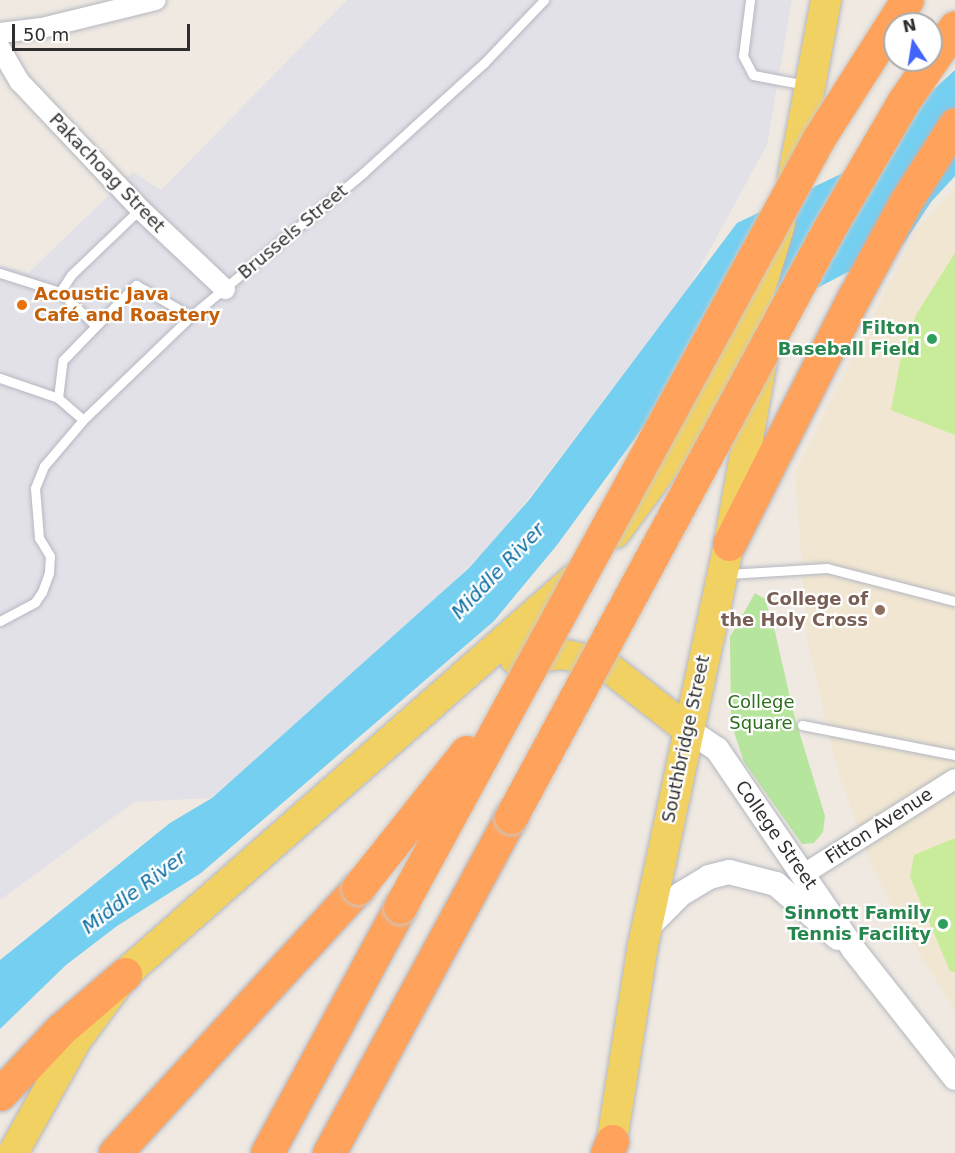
<!DOCTYPE html>
<html>
<head>
<meta charset="utf-8">
<style>
	body { margin:0 }
	#map { position:relative; width:955px; height:1153px; overflow:hidden; background:#efe9e1; font-family:"DejaVu Sans",sans-serif }
	div>[style] { position:absolute }
	.industrial>* { inset:0; background:#e3e1e8 }
	.education>* { inset:0; background:#f0e6d1 }
	.green>* { inset:0; background:#b6e59e }
	.pitch>* { inset:0; background:#c9ec9a }
	.water>* { inset:0; background:#75cff0 }
	.roads { filter:drop-shadow(0 0 2px #b4b7c1) drop-shadow(0 0 2px #b4b7c1) }
	.service>* { height:9px; margin:-4.5px; padding:0 4.5px; transform-origin:4.5px; border-radius:4.5px; background:#fff }
	.minor>* { height:20px; margin:-10px; padding:0 10px; transform-origin:10px; border-radius:10px; background:#fff }
	.tertiary>* { height:24px; margin:-12px; padding:0 12px; transform-origin:12px; border-radius:12px; background:#fff }
	.primary>* { height:30px; margin:-15px; padding:0 15px; transform-origin:15px; border-radius:15px; background:#f2d163 }
	.motorway>* { height:33px; margin:-16.5px; padding:0 16.5px; transform-origin:16.5px; border-radius:16.5px; background:#ffa35c }
	.bridges { filter:drop-shadow(0 0 2px #c9c9c9) drop-shadow(0 0 2px #c9c9c9) }
	.motorway-bridge>* { height:33px; margin:-16.5px; padding:0 16.5px; transform-origin:16.5px; border-radius:16.5px; background:#ffa35c }
	.dots>* { width:16px; height:16px; translate:-50% -50%; box-sizing:border-box; border:3px solid #fff; border-radius:50% }
	span { translate:-50% -50%; white-space:nowrap; text-align:center; line-height:1.15; -webkit-text-stroke:4.5px #fff; paint-order:stroke }
	.street-label { font-size:18px; color:#2e2e2e }
	.food-label { font-size:18px; color:#c56008; font-weight:700 }
	.left { translate:0 -50%; text-align:left }
	.leisure-label { font-size:18px; color:#27864d; font-weight:700 }
	.right { translate:-100% -50%; text-align:right }
	.education-label { font-size:18px; color:#785e54; font-weight:700 }
	.park-label { font-size:18px; color:#2c6e1b }
	.water-label { font-size:20px; color:#0d6fa3; font-style:italic }
	.north { position:absolute; left:883px; top:12px; width:60px; height:60px; box-sizing:border-box; background:#fff; border:2px solid #ababab; border-radius:50%; rotate:348deg; font-size:16px; font-weight:700; line-height:24px; text-align:center; color:#2e2e2e }
	.north::after { content:''; display:block; margin:auto; width:21px; height:27px; background:#4264fb; clip-path:polygon(50% 0,100% 100%,50% 72%,0 100%) }
	.scale { position:absolute; left:12px; top:24px; width:178px; height:27px; box-sizing:border-box; border:3px solid #2e2e2e; border-top:0; padding-left:8px; font-size:18px; line-height:21px; white-space:nowrap; color:#2e2e2e; -webkit-text-stroke:4px #fff; paint-order:stroke }
</style>
</head>
<body>
<div id="map">
	<div class="industrial">
		<i style="clip-path:polygon(347px 0,792px 0,767px 145px,689px 288px,502px 533px,424px 611px,211px 798px,134px 802px,0 900px,0 265px,28px 273px,133px 172px,161px 190px)"></i>
	</div>
	<div class="education">
		<i style="clip-path:polygon(955px 188px,955px 1010px,904px 929px,866px 853px,836px 765px,807px 638px,795px 473px,917px 229px)"></i>
	</div>
	<div class="green">
		<i style="clip-path:polygon(755px 593px,765px 599px,775px 632px,794px 715px,825px 816px,823px 832px,814px 843px,802px 844px,744px 762px,731px 723px,730px 637px)"></i>
	</div>
	<div class="pitch">
		<i style="clip-path:polygon(955px 253px,955px 435px,891px 410px,900px 362px,916px 315px)"></i>
		<i style="clip-path:polygon(955px 838px,955px 972px,950px 971px,910px 877px,914px 855px)"></i>
	</div>
	<div class="water">
		<i style="clip-path:polygon(955px 70px,955px 176px,931px 202px,904px 243px,701px 348px,557px 545px,494px 621px,201px 873px,117px 926px,66px 965px,0 1029px,0 960px,170px 823px,212px 798px,469px 568px,529px 500px,737px 223px,841px 174px)"></i>
	</div>
	<div class="roads">
		<div class="service">
			<i style="left:750px;top:0;width:56px;rotate:97.1deg"></i>
			<i style="left:743px;top:56px;width:21px;rotate:62deg"></i>
			<i style="left:753px;top:75px;width:54px;rotate:10.7deg"></i>
			<i style="left:0;top:273px;width:63px;rotate:17.6deg"></i>
			<i style="left:60px;top:292px;width:48px;rotate:43.3deg"></i>
			<i style="left:60px;top:292px;width:20px;rotate:-57deg"></i>
			<i style="left:71px;top:275px;width:95px;rotate:-43.7deg"></i>
			<i style="left:0;top:378px;width:61px;rotate:19deg"></i>
			<i style="left:58px;top:398px;width:33px;rotate:41deg"></i>
			<i style="left:58px;top:398px;width:38px;rotate:-83deg"></i>
			<i style="left:63px;top:360px;width:105px;rotate:-45.8deg"></i>
			<i style="left:136px;top:285px;width:63px;rotate:29.4deg"></i>
			<i style="left:728px;top:574px;width:99px;rotate:-3.5deg"></i>
			<i style="left:827px;top:568px;width:132px;rotate:14.5deg"></i>
			<i style="left:0;top:621px;width:40px;rotate:-28deg"></i>
			<i style="left:35px;top:602px;width:12px;rotate:-55deg"></i>
			<i style="left:42px;top:592px;width:20px;rotate:-70deg"></i>
			<i style="left:49px;top:573px;width:17px;rotate:-87deg"></i>
			<i style="left:50px;top:556px;width:21px;rotate:-121deg"></i>
			<i style="left:39px;top:538px;width:50px;rotate:-94.6deg"></i>
			<i style="left:35px;top:488px;width:24px;rotate:-68deg"></i>
			<i style="left:44px;top:466px;width:60px;rotate:-49.7deg"></i>
			<i style="left:83px;top:420px;width:150px;rotate:-43.9deg"></i>
			<i style="left:191px;top:316px;width:224px;rotate:-39.7deg"></i>
			<i style="left:363px;top:173px;width:164px;rotate:-42.3deg"></i>
			<i style="left:484px;top:63px;width:87px;rotate:-46.4deg"></i>
			<i style="left:802px;top:725px;width:156px;rotate:11.1deg"></i>
		</div>
		<div class="minor">
			<i style="left:0;top:33px;width:42px;rotate:-6.8deg"></i>
			<i style="left:42px;top:28px;width:117px;rotate:-13.8deg"></i>
			<i style="left:0;top:48px;width:39px;rotate:60deg"></i>
			<i style="left:20px;top:82px;width:175px;rotate:46.6deg"></i>
			<i style="left:140px;top:209px;width:117px;rotate:43.3deg"></i>
			<i style="left:804px;top:874px;width:178px;rotate:-32.2deg"></i>
		</div>
		<div class="tertiary">
			<i style="left:687px;top:729px;width:36px;rotate:34deg"></i>
			<i style="left:717px;top:749px;width:243px;rotate:55.7deg"></i>
			<i style="left:854px;top:950px;width:163px;rotate:51.7deg"></i>
			<i style="left:647px;top:928px;width:48px;rotate:-45deg"></i>
			<i style="left:681px;top:894px;width:33px;rotate:-31deg"></i>
			<i style="left:709px;top:877px;width:21px;rotate:-14deg"></i>
			<i style="left:729px;top:872px;width:49px;rotate:14.3deg"></i>
			<i style="left:776px;top:884px;width:82px;rotate:41.1deg"></i>
		</div>
		<div class="primary">
			<i style="left:793px;top:177px;width:180px;rotate:-79.4deg"></i>
			<i style="left:615px;top:533px;width:104px;rotate:-53.6deg"></i>
			<i style="left:677px;top:449px;width:82px;rotate:-59deg"></i>
			<i style="left:719px;top:379px;width:95px;rotate:-65.1deg"></i>
			<i style="left:759px;top:293px;width:72px;rotate:-73.1deg"></i>
			<i style="left:516px;top:660px;width:46px;rotate:-7.4deg"></i>
			<i style="left:562px;top:654px;width:26px;rotate:13deg"></i>
			<i style="left:587px;top:660px;width:27px;rotate:22deg"></i>
			<i style="left:612px;top:670px;width:95px;rotate:38.2deg"></i>
			<i style="left:13px;top:1153px;width:131px;rotate:-60.7deg"></i>
			<i style="left:77px;top:1039px;width:81px;rotate:-53.6deg"></i>
			<i style="left:125px;top:974px;width:597px;rotate:-41.33deg"></i>
			<i style="left:610px;top:1153px;width:211px;rotate:-81deg"></i>
			<i style="left:643px;top:945px;width:410px;rotate:-77.9deg"></i>
			<i style="left:729px;top:544px;width:186px;rotate:-79.8deg"></i>
		</div>
		<div class="motorway">
			<i style="left:729px;top:544px;width:279px;rotate:-63.2deg"></i>
			<i style="left:855px;top:295px;width:107px;rotate:-61.5deg"></i>
			<i style="left:906px;top:201px;width:91px;rotate:-57.5deg"></i>
			<i style="left:0;top:1094px;width:88px;rotate:-46.8deg"></i>
			<i style="left:60px;top:1030px;width:86px;rotate:-40.7deg"></i>
			<i style="left:115px;top:1153px;width:360px;rotate:-47.5deg"></i>
			<i style="left:267px;top:1153px;width:280px;rotate:-61.6deg"></i>
			<i style="left:329px;top:1153px;width:382px;rotate:-61.6deg"></i>
			<i style="left:607px;top:1153px;width:13px;rotate:-67deg"></i>
		</div>
	</div>
	<div class="bridges">
		<div class="motorway-bridge">
			<i style="left:511px;top:817px;width:671px;rotate:-61.6deg"></i>
			<i style="left:830px;top:227px;width:145px;rotate:-59.7deg"></i>
			<i style="left:903px;top:102px;width:91px;rotate:-55.3deg"></i>
			<i style="left:358px;top:888px;width:174px;rotate:-51.5deg"></i>
			<i style="left:400px;top:907px;width:876px;rotate:-61.42deg"></i>
			<i style="left:819px;top:138px;width:164px;rotate:-57.5deg"></i>
		</div>
	</div>
	<div class="dots">
		<i style="left:22px;top:305px;background:#e8710a"></i>
		<i style="left:932px;top:339px;background:#2e9e5b"></i>
		<i style="left:880px;top:610px;background:#8d6e63"></i>
		<i style="left:943px;top:924px;background:#2e9e5b"></i>
	</div>
	<div class="street-label">
		<span style="left:107px;top:173px;rotate:46deg">Pakachoag Street</span>
		<span style="left:293px;top:232px;rotate:-40deg">Brussels Street</span>
		<span style="left:686px;top:739px;rotate:-78deg">Southbridge Street</span>
		<span style="left:879px;top:826px;rotate:-33deg">Fitton Avenue</span>
		<span style="left:776px;top:835px;rotate:55deg">College Street</span>
	</div>
	<div class="food-label">
		<span class="left" style="left:34px;top:305px">Acoustic Java<br>Café and Roastery</span>
	</div>
	<div class="leisure-label">
		<span class="right" style="left:920px;top:339px">Filton<br>Baseball Field</span>
		<span class="right" style="left:931px;top:924px">Sinnott Family<br>Tennis Facility</span>
	</div>
	<div class="education-label">
		<span class="right" style="left:868px;top:610px">College of<br>the Holy Cross</span>
	</div>
	<div class="park-label">
		<span style="left:761px;top:713px">College<br>Square</span>
	</div>
	<div class="water-label">
		<span style="left:498px;top:571px;rotate:-46deg">Middle River</span>
		<span style="left:134px;top:892px;rotate:-37deg">Middle River</span>
	</div>
	<div class="north">N</div>
	<div class="scale">50 m</div>
</div>
</body>
</html>
